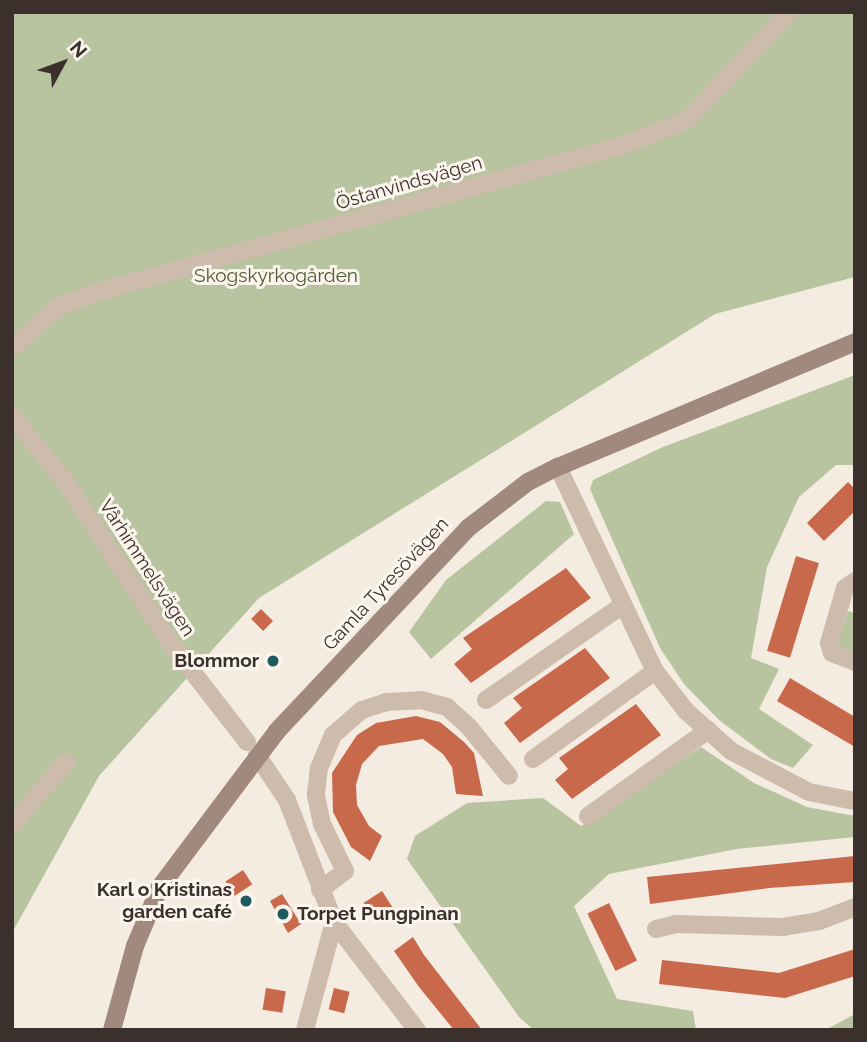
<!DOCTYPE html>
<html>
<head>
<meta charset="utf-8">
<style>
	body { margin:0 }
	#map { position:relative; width:867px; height:1042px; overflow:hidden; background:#f4ebe1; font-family:Raleway,sans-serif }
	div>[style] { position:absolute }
	.green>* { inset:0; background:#b8c4a0 }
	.building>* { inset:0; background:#c8694b; transform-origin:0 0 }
	.street>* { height:18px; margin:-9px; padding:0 9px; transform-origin:9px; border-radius:9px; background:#cdbbac }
	.secondary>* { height:18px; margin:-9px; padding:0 9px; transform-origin:9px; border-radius:9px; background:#a18a7d }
	.dots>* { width:19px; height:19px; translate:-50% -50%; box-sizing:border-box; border:4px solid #fbf5ee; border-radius:50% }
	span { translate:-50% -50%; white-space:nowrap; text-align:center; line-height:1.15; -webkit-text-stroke:6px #fbf5ee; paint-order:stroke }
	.street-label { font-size:19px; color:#3b302b }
	.park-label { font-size:19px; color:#4a5a2e }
	.poi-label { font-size:19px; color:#3b302b; font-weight:700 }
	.right { translate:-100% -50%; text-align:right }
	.left { translate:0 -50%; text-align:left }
	.frame { position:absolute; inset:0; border:14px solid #3b302b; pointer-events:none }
	.north { position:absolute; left:28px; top:28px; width:70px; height:70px; -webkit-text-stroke:5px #fbf5ee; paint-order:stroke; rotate:49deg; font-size:19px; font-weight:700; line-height:28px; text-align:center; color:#3b302b }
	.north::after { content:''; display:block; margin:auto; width:24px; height:32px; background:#3b302b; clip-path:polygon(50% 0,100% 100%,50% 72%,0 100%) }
</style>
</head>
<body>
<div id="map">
	<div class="green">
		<i style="clip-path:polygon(12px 12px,855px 12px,855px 277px,715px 314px,259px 598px,99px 776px,12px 933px)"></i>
		<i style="clip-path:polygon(855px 375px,855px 465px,836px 465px,799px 497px,767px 567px,751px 658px,779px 669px,759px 709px,813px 745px,793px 768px,771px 759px,719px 720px,684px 684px,660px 648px,590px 489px,593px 480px,663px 447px)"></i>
		<i style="clip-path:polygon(546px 501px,560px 502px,574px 534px,431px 659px,409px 632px,446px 580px)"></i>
		<i style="clip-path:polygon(848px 611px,855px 613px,855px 657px,835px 650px)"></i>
		<i style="clip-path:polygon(701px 747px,754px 783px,807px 807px,855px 816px,855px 837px,737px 849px,609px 874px,574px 906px,617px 999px,693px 1011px,696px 1030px,534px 1030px,519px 1017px,407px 859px,415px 836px,467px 803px,543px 798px,581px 826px)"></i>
		<i style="clip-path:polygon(855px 1014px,855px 1030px,825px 1030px)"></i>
	</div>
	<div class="building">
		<i style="clip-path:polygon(848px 482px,855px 489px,855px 511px,824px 541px,807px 523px)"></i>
		<i style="left:796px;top:556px;width:24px;height:99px;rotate:17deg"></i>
		<i style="clip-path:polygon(566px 568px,591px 598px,471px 683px,454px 664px,472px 649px,463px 638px)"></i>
		<i style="left:261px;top:609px;width:17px;height:14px;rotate:45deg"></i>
		<i style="clip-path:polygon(585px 648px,610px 678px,520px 743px,504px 723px,522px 708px,513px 698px)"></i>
		<i style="clip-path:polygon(790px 678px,855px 717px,855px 747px,777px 701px)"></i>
		<i style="clip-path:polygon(636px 704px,661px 735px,572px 799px,555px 780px,568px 769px,559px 758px)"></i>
		<i style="clip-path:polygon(416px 716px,440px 722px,464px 742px,474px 753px,483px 796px,456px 794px,452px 767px,443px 754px,423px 739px,379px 746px,362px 764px,356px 785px,357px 805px,369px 826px,382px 836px,370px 861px,351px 847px,333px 812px,332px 773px,357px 735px,376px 723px)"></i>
		<i style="clip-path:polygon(855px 856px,855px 882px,769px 888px,650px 904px,647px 877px)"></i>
		<i style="left:243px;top:870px;width:17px;height:21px;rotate:57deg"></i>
		<i style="left:382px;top:891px;width:24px;height:22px;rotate:57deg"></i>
		<i style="clip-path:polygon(282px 894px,301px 924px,288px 933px,270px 901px)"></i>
		<i style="left:609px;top:903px;width:64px;height:24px;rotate:64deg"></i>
		<i style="clip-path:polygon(413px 937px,424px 955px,482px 1030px,454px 1030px,419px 987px,394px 951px)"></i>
		<i style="clip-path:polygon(855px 949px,855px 976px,785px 998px,659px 984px,662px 960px,779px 973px)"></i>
		<i style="left:266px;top:988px;width:20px;height:22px;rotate:9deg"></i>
		<i style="left:334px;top:988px;width:16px;height:22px;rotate:14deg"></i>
	</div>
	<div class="street">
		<i style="left:12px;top:348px;width:63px;rotate:-41.8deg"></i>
		<i style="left:59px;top:306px;width:37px;rotate:-20deg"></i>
		<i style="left:94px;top:293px;width:550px;rotate:-15.6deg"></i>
		<i style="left:624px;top:145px;width:68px;rotate:-21.6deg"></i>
		<i style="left:687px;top:120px;width:149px;rotate:-46.6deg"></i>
		<i style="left:12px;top:416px;width:84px;rotate:50.8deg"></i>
		<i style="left:65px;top:481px;width:194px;rotate:57deg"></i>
		<i style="left:171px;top:644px;width:124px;rotate:52.2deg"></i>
		<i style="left:558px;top:467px;width:226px;rotate:64.6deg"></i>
		<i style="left:655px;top:671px;width:51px;rotate:52.2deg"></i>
		<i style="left:686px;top:711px;width:60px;rotate:41.6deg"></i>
		<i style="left:731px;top:751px;width:88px;rotate:27.7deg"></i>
		<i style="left:809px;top:792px;width:47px;rotate:11.1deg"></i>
		<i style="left:855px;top:581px;width:12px;rotate:145deg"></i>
		<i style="left:845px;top:588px;width:57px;rotate:106.2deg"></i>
		<i style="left:829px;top:643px;width:10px;rotate:73deg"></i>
		<i style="left:832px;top:653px;width:25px;rotate:21deg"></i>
		<i style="left:486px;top:700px;width:165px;rotate:-34.8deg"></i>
		<i style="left:257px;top:755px;width:54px;rotate:56.3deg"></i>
		<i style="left:287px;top:800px;width:131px;rotate:68.9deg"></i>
		<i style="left:334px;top:922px;width:136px;rotate:52.5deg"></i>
		<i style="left:533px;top:759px;width:150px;rotate:-35.8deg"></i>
		<i style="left:588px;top:816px;width:148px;rotate:-35.6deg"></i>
		<i style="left:12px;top:825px;width:83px;rotate:-49.4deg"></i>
		<i style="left:320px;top:890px;width:31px;rotate:-37deg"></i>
		<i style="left:345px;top:871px;width:52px;rotate:-116.1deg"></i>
		<i style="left:322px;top:824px;width:30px;rotate:-102deg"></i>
		<i style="left:316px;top:795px;width:27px;rotate:-84deg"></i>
		<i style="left:319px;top:768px;width:36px;rotate:-67deg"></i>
		<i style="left:333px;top:735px;width:38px;rotate:-41deg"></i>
		<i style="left:362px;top:710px;width:25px;rotate:-18deg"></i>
		<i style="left:386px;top:702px;width:35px;rotate:-3deg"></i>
		<i style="left:421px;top:700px;width:27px;rotate:15deg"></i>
		<i style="left:447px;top:707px;width:30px;rotate:42deg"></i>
		<i style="left:469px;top:727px;width:63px;rotate:50.8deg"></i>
		<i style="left:656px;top:929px;width:21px;rotate:-14deg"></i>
		<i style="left:676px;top:924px;width:106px;rotate:1.6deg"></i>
		<i style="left:782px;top:927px;width:37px;rotate:-9deg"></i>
		<i style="left:819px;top:921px;width:39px;rotate:-21deg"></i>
		<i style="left:305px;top:1030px;width:112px;rotate:-75deg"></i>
	</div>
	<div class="secondary">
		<i style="left:112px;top:1030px;width:87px;rotate:-74.7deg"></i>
		<i style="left:135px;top:946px;width:64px;rotate:-67deg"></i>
		<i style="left:160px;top:887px;width:195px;rotate:-53.1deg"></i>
		<i style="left:277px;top:731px;width:279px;rotate:-46.7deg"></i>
		<i style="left:468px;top:528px;width:76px;rotate:-37.5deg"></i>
		<i style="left:528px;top:482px;width:34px;rotate:-27deg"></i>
		<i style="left:558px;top:467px;width:322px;rotate:-22.8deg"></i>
	</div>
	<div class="dots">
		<i style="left:273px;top:661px;background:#1f5a5e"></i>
		<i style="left:246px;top:901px;background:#1f5a5e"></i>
		<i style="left:283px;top:914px;background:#1f5a5e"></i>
	</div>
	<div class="street-label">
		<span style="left:409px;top:183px;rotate:-16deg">Östanvindsvägen</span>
		<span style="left:147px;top:568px;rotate:57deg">Vårhimmelsvägen</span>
		<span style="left:386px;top:584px;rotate:-47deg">Gamla Tyresövägen</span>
	</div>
	<div class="park-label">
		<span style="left:276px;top:276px">Skogskyrkogården</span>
	</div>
	<div class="poi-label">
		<span class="right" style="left:259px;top:661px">Blommor</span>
		<span class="right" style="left:232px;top:901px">Karl o Kristinas<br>garden café</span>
		<span class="left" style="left:297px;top:914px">Torpet Pungpinan</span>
	</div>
	<div class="frame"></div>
	<div class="north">N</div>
</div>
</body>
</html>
